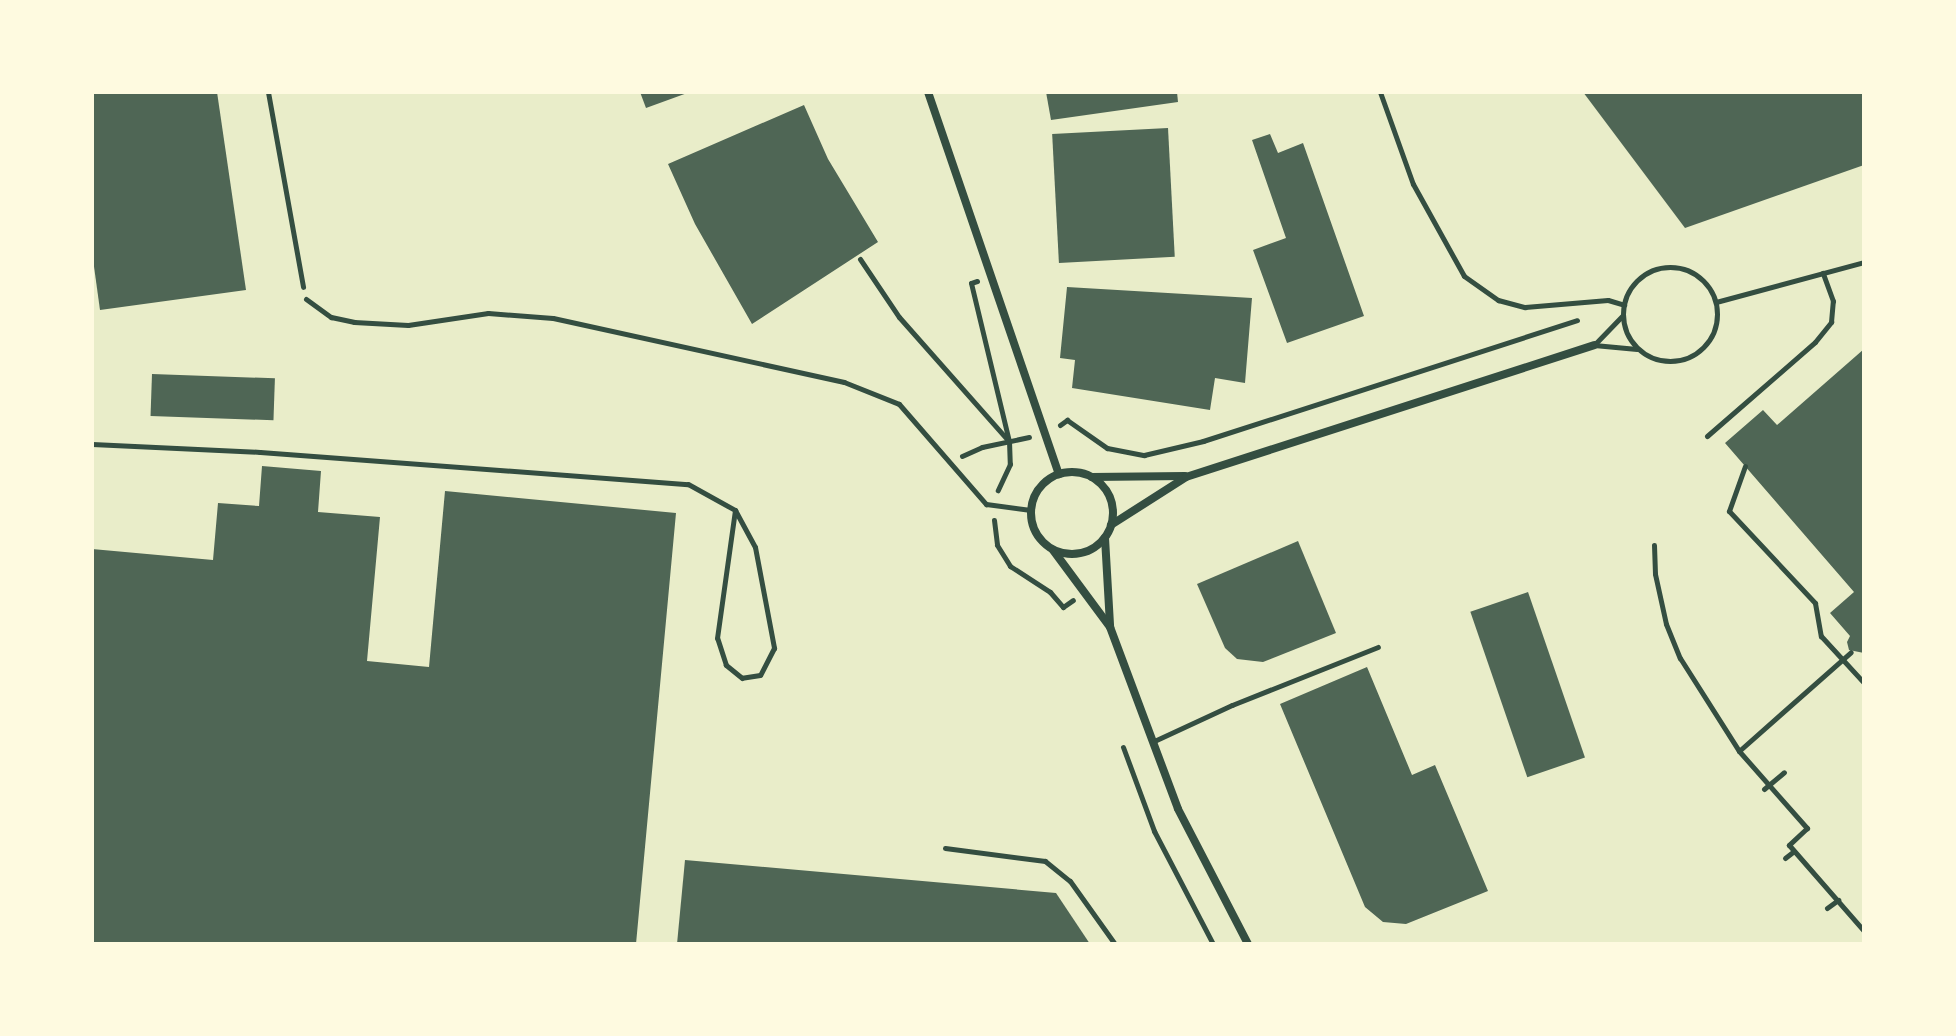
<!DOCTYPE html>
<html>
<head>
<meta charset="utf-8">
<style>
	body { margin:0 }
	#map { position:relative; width:1956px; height:1036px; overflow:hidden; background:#e9edc9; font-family:Lora,serif }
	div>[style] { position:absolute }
	.building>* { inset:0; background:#4f6655; transform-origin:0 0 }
	.path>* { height:5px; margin:-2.5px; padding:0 2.5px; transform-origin:2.5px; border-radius:2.5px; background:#344e41 }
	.service>* { height:5px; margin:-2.5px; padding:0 2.5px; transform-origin:2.5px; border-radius:2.5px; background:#344e41 }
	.service>.ring { margin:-2.5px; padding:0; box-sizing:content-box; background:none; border:5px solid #344e41; border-radius:50% }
	.minor>* { height:8px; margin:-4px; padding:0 4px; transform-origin:4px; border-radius:4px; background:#344e41 }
	.minor>.ring { margin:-4px; padding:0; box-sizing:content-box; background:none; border:8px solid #344e41; border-radius:50% }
	span { translate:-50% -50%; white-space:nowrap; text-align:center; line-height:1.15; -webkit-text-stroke:8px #fefae0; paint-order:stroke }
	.frame { position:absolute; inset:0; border:94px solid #fefae0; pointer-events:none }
</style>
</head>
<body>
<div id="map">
	<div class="building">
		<i style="clip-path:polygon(92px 92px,217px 92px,246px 290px,100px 310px,92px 252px)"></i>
		<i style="clip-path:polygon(640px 92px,690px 92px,646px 108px)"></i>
		<i style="clip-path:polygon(1046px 92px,1177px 92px,1178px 102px,1051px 120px)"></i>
		<i style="clip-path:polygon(1583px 92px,1864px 92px,1864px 165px,1685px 228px)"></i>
		<i style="clip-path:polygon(804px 105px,828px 159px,878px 242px,752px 324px,695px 224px,668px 164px)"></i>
		<i style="left:1168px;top:128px;width:129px;height:116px;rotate:87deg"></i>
		<i style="clip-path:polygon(1270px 134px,1278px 153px,1303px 143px,1364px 316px,1287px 343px,1253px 250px,1286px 238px,1252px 140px)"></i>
		<i style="clip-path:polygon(1067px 287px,1252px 298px,1245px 383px,1215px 378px,1210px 410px,1072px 388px,1075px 360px,1060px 358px)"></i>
		<i style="clip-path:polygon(1864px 349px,1864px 653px,1849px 650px,1847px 642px,1850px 636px,1830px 613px,1854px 592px,1725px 443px,1763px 410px,1777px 425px)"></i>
		<i style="left:152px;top:374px;width:123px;height:42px;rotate:2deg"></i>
		<i style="clip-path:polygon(262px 466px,321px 471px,318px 512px,380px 517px,367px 661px,429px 667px,445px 491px,676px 513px,636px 944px,92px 944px,92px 549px,213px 560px,218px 503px,259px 506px)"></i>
		<i style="clip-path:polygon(1298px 541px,1336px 633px,1263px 662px,1237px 659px,1225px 648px,1197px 584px)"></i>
		<i style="left:1528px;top:592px;width:175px;height:61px;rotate:71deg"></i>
		<i style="clip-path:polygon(1367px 667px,1412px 775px,1435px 765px,1488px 891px,1406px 924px,1383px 922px,1365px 907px,1280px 704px)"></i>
		<i style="clip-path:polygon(685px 860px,1056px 893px,1090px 944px,677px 944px)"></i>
	</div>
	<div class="path">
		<i style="left:268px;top:92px;width:198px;rotate:79.8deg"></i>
		<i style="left:860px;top:259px;width:70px;rotate:56.1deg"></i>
		<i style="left:899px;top:317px;width:164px;rotate:48.5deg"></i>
		<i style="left:977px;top:281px;width:6px;rotate:162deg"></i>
		<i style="left:971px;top:283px;width:163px;rotate:76.5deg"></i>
		<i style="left:1009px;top:441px;width:23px;rotate:88deg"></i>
		<i style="left:1010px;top:464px;width:29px;rotate:115deg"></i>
		<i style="left:1060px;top:425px;width:9px;rotate:-36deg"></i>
		<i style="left:1067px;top:420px;width:49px;rotate:35deg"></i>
		<i style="left:1107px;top:448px;width:38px;rotate:11deg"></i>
		<i style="left:1144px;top:455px;width:61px;rotate:-13.3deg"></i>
		<i style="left:1203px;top:441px;width:393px;rotate:-17.9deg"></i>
		<i style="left:962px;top:456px;width:22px;rotate:-24deg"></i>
		<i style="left:982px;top:447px;width:48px;rotate:-12deg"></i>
		<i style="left:1745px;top:466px;width:48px;rotate:109.6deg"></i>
		<i style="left:1729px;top:511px;width:126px;rotate:46.9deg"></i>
		<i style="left:1815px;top:603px;width:34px;rotate:80deg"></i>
		<i style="left:1821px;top:636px;width:64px;rotate:47.5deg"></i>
		<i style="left:994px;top:520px;width:25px;rotate:83deg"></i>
		<i style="left:997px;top:545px;width:25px;rotate:58deg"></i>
		<i style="left:1010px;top:566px;width:48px;rotate:33deg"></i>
		<i style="left:1050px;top:592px;width:20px;rotate:49deg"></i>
		<i style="left:1063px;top:607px;width:12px;rotate:-35deg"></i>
		<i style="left:1654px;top:545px;width:29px;rotate:88deg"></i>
		<i style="left:1655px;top:574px;width:51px;rotate:77.6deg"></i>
		<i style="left:1666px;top:624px;width:37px;rotate:68deg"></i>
		<i style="left:1680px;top:658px;width:110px;rotate:57.6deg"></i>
		<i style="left:1739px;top:751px;width:103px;rotate:48.6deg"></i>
		<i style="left:1807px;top:828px;width:25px;rotate:137deg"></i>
		<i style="left:1789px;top:845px;width:114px;rotate:48.9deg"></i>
		<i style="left:1123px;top:747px;width:90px;rotate:69.7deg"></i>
		<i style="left:1154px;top:831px;width:127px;rotate:62.4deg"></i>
		<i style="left:1739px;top:751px;width:149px;rotate:-41.5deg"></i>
		<i style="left:1764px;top:789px;width:26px;rotate:-40deg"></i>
		<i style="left:1785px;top:858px;width:11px;rotate:-38deg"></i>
		<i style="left:1827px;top:908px;width:14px;rotate:-36deg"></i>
	</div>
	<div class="service">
		<i style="left:1380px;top:92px;width:98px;rotate:70.3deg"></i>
		<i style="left:1413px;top:184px;width:105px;rotate:61deg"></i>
		<i style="left:1464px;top:276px;width:42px;rotate:35.2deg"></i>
		<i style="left:1498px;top:300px;width:28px;rotate:15deg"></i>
		<i style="left:1525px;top:307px;width:83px;rotate:-4.8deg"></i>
		<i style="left:1608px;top:300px;width:17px;rotate:17deg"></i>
		<i class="ring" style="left:1623px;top:267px;width:89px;height:89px"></i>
		<i style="left:306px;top:299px;width:31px;rotate:36deg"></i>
		<i style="left:331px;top:317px;width:24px;rotate:12deg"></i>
		<i style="left:354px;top:322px;width:54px;rotate:3.2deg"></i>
		<i style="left:408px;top:325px;width:81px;rotate:-8.5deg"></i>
		<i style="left:488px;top:313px;width:65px;rotate:4.4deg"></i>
		<i style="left:553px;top:318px;width:298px;rotate:12.4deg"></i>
		<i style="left:844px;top:382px;width:59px;rotate:21.8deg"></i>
		<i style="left:899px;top:404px;width:133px;rotate:49deg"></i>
		<i style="left:986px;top:504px;width:45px;rotate:7.6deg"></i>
		<i style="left:1716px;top:302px;width:153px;rotate:-15.1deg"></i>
		<i style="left:1594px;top:345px;width:43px;rotate:5.3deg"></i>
		<i style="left:1594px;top:345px;width:40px;rotate:-46deg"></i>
		<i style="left:1707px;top:436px;width:143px;rotate:-41deg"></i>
		<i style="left:1815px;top:342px;width:26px;rotate:-51deg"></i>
		<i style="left:1831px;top:322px;width:21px;rotate:-85deg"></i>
		<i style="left:1833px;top:301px;width:30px;rotate:-110deg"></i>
		<i style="left:92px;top:444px;width:168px;rotate:2.7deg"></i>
		<i style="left:260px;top:452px;width:429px;rotate:4.3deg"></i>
		<i style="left:688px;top:484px;width:54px;rotate:29deg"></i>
		<i style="left:735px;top:510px;width:42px;rotate:61.6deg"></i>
		<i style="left:755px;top:547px;width:103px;rotate:79.3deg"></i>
		<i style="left:774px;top:648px;width:30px;rotate:117deg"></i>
		<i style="left:760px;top:675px;width:18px;rotate:171deg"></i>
		<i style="left:742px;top:678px;width:21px;rotate:-141deg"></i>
		<i style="left:726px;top:665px;width:28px;rotate:-108deg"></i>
		<i style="left:717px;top:638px;width:129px;rotate:-82deg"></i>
		<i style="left:1152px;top:742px;width:88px;rotate:-24.8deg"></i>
		<i style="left:1232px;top:705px;width:157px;rotate:-21.7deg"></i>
		<i style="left:945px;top:848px;width:101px;rotate:7.4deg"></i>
		<i style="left:1045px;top:861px;width:32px;rotate:39deg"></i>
		<i style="left:1070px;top:881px;width:77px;rotate:54.5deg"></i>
	</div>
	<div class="minor">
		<i style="left:928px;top:92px;width:404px;rotate:71.1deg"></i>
		<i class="ring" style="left:1031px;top:472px;width:74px;height:74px"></i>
		<i style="left:1092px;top:477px;width:93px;rotate:-0.6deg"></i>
		<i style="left:1111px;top:525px;width:89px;rotate:-32.6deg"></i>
		<i style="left:1186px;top:477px;width:429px;rotate:-17.9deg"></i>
		<i style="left:1105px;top:538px;width:88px;rotate:86.7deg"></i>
		<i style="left:1053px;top:550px;width:96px;rotate:53.5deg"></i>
		<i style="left:1110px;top:627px;width:194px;rotate:69.5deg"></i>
		<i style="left:1178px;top:809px;width:152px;rotate:62.6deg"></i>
	</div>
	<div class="frame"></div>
</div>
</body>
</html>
